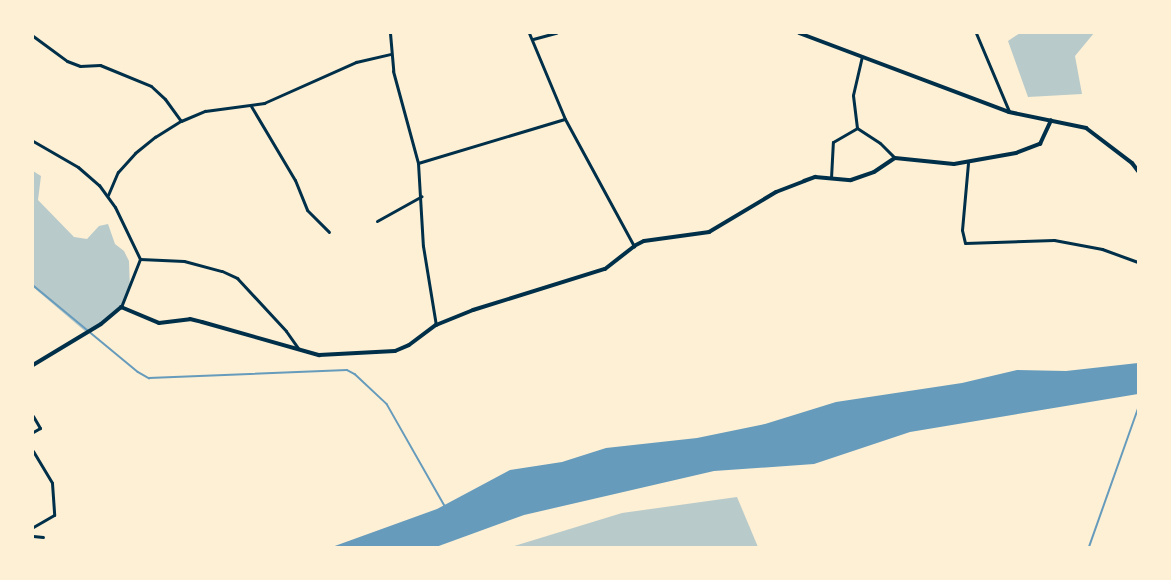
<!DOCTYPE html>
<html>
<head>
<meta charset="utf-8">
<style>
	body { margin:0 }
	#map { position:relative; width:1171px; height:580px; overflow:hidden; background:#fdf0d5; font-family:Lora,serif }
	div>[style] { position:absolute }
	.green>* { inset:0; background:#b9caca }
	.water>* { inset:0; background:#669bbc }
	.stream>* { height:1.5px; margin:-0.75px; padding:0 0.75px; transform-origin:0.75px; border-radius:0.75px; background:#669bbc }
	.minor>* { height:3px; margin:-1.5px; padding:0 1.5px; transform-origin:1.5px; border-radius:1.5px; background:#003049 }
	.tertiary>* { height:4px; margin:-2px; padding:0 2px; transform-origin:2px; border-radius:2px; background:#003049 }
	span { translate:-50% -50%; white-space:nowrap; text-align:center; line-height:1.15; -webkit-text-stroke:6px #fdf0d5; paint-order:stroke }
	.frame { position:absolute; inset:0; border:34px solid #fdf0d5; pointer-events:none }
</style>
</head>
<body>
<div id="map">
	<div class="green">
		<i style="clip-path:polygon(1020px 33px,1094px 33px,1075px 56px,1082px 94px,1028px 97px,1008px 41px)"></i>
		<i style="clip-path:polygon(33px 171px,41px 176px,38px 200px,74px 237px,87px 239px,99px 226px,108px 224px,115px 244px,124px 251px,129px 261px,130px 290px,121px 307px,87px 333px,33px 287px)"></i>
		<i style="clip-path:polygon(737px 497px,758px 547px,511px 547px,622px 513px)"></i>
	</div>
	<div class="water">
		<i style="clip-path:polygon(1138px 363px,1138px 394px,910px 432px,814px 464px,714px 471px,524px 515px,436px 547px,332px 547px,437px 509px,510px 470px,562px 462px,606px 448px,697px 438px,765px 424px,836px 402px,962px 383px,1017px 370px,1066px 371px)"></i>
	</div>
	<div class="stream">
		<i style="left:33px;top:285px;width:136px;rotate:39.6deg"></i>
		<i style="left:138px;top:372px;width:13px;rotate:29deg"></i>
		<i style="left:149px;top:378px;width:198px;rotate:-2.3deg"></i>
		<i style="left:347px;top:370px;width:9px;rotate:27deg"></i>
		<i style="left:355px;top:374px;width:44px;rotate:43.2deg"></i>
		<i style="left:387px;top:404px;width:117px;rotate:60.4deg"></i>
		<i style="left:1089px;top:547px;width:146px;rotate:-70.5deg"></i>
	</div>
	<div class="minor">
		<i style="left:390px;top:33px;width:38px;rotate:85deg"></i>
		<i style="left:393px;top:71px;width:95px;rotate:74.8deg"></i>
		<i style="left:418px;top:163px;width:83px;rotate:86.6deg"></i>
		<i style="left:423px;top:246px;width:80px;rotate:80.7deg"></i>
		<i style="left:529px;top:33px;width:93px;rotate:67.3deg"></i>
		<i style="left:565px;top:119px;width:145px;rotate:61.5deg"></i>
		<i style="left:976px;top:33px;width:85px;rotate:67.1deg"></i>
		<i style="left:33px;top:36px;width:42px;rotate:36.3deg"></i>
		<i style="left:67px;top:61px;width:14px;rotate:21deg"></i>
		<i style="left:80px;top:66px;width:20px;rotate:-3deg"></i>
		<i style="left:100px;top:65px;width:55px;rotate:22.4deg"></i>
		<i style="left:151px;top:86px;width:19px;rotate:43deg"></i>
		<i style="left:165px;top:99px;width:27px;rotate:54deg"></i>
		<i style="left:533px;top:39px;width:24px;rotate:-15deg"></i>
		<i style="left:251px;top:106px;width:86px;rotate:59.3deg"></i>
		<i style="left:295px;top:180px;width:32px;rotate:68deg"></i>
		<i style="left:307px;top:210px;width:31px;rotate:45deg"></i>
		<i style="left:857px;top:128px;width:33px;rotate:-97deg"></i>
		<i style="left:853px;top:95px;width:39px;rotate:-77deg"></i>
		<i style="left:857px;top:128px;width:27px;rotate:33deg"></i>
		<i style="left:880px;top:143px;width:21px;rotate:45deg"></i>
		<i style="left:33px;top:141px;width:52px;rotate:30deg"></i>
		<i style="left:78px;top:167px;width:28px;rotate:41deg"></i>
		<i style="left:99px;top:185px;width:27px;rotate:54deg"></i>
		<i style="left:115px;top:207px;width:58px;rotate:64.3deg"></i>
		<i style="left:140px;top:259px;width:52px;rotate:111.6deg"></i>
		<i style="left:418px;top:163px;width:153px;rotate:-16.7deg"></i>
		<i style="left:968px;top:163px;width:67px;rotate:95.1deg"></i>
		<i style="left:962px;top:230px;width:13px;rotate:77deg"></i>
		<i style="left:965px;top:243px;width:89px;rotate:-1.9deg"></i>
		<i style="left:1054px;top:240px;width:49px;rotate:10.6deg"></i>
		<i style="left:1102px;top:249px;width:38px;rotate:20deg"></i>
		<i style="left:831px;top:178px;width:36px;rotate:-87deg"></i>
		<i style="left:833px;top:142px;width:28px;rotate:-30deg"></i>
		<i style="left:108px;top:195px;width:25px;rotate:-67deg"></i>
		<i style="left:118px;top:172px;width:25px;rotate:-48deg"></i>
		<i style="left:135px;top:153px;width:26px;rotate:-39deg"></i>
		<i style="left:155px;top:137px;width:31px;rotate:-32deg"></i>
		<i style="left:181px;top:121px;width:26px;rotate:-23deg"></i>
		<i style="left:205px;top:111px;width:60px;rotate:-7.7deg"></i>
		<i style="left:264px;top:103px;width:101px;rotate:-24deg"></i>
		<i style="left:356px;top:62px;width:36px;rotate:-13deg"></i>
		<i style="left:377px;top:221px;width:51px;rotate:-29.1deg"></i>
		<i style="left:140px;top:259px;width:44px;rotate:2.6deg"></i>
		<i style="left:184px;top:261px;width:39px;rotate:15deg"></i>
		<i style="left:222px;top:271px;width:17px;rotate:25deg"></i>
		<i style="left:237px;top:278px;width:72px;rotate:47.2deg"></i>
		<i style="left:286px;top:331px;width:21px;rotate:55deg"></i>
		<i style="left:33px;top:416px;width:14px;rotate:60deg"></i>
		<i style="left:40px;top:428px;width:8px;rotate:150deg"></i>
		<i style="left:33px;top:451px;width:37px;rotate:59deg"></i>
		<i style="left:52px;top:483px;width:32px;rotate:86deg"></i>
		<i style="left:54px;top:515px;width:24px;rotate:150deg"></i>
		<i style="left:33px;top:536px;width:10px;rotate:6deg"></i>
	</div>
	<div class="tertiary">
		<i style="left:799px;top:33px;width:224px;rotate:20.6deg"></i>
		<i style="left:1009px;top:112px;width:79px;rotate:11.7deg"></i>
		<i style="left:1086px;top:128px;width:58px;rotate:37.3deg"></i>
		<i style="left:1132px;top:163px;width:10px;rotate:53deg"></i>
		<i style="left:33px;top:365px;width:79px;rotate:-31.1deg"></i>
		<i style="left:101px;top:324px;width:26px;rotate:-40deg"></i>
		<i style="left:121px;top:307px;width:41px;rotate:22.8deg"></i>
		<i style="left:159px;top:323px;width:31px;rotate:-7deg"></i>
		<i style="left:190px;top:319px;width:12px;rotate:14deg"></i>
		<i style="left:202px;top:322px;width:122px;rotate:15.8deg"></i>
		<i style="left:319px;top:355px;width:76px;rotate:-3deg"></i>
		<i style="left:395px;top:351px;width:15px;rotate:-23deg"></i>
		<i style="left:409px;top:345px;width:34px;rotate:-37deg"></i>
		<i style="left:436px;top:325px;width:40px;rotate:-22deg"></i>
		<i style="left:473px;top:310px;width:138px;rotate:-17.3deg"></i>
		<i style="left:605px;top:269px;width:37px;rotate:-38deg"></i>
		<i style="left:634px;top:246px;width:11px;rotate:-27deg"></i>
		<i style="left:644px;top:241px;width:66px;rotate:-7.9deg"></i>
		<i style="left:709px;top:232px;width:78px;rotate:-30.8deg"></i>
		<i style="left:776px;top:192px;width:30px;rotate:-21deg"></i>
		<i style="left:804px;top:181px;width:12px;rotate:-20deg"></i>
		<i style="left:815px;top:177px;width:36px;rotate:5deg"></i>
		<i style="left:851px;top:180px;width:24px;rotate:-19deg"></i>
		<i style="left:874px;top:172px;width:25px;rotate:-34deg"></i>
		<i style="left:895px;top:158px;width:59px;rotate:5.8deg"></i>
		<i style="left:954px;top:164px;width:63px;rotate:-10.1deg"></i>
		<i style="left:1016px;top:153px;width:26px;rotate:-21deg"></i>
		<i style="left:1040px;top:144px;width:26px;rotate:-65deg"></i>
	</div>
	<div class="frame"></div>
</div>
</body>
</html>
